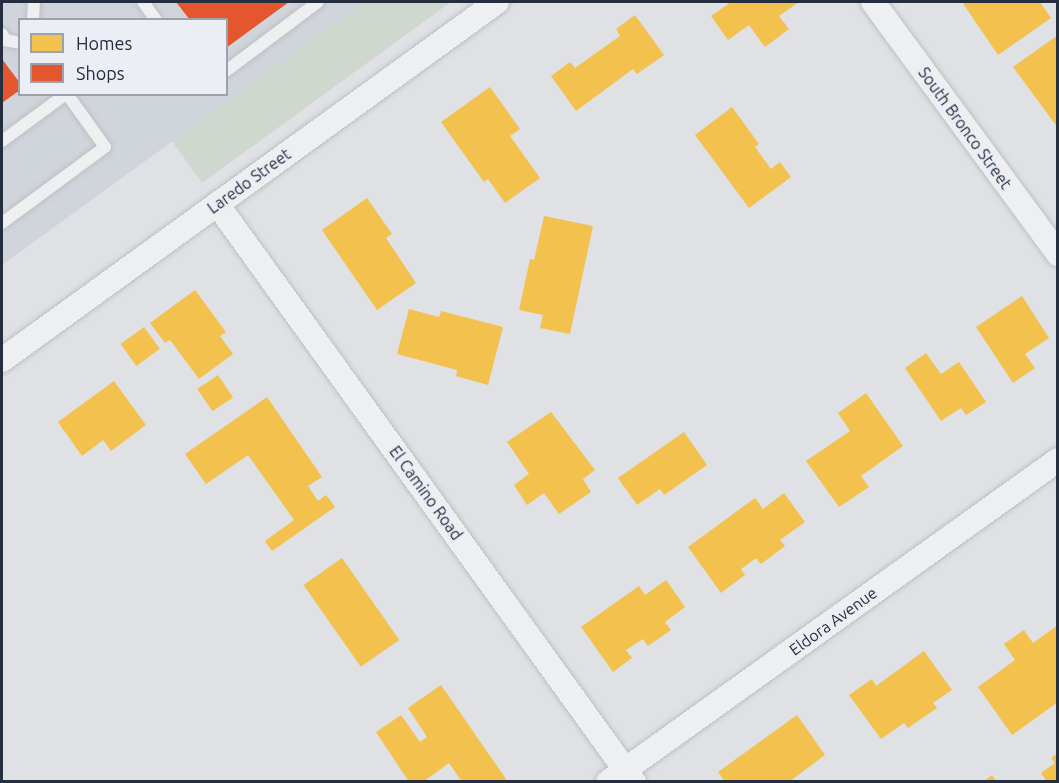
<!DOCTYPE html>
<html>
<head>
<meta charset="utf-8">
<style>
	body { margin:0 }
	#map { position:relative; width:1059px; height:783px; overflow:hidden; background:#dfe1e4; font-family:Ubuntu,sans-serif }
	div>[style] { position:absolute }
	.built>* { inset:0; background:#d0d4db }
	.green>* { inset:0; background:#cfd8cf }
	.homes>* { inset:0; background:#f2c14e; transform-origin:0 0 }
	.shops>* { inset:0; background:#e4572e }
	.roads { filter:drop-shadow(0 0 2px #bdbfc2) drop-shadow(0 0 2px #bdbfc2) }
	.lane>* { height:12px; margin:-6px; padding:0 6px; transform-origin:6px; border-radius:6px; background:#eeeff1 }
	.street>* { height:24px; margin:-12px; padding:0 12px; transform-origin:12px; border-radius:12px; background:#eeeff1 }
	span { translate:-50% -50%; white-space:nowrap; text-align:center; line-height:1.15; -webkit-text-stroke:6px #ebeff5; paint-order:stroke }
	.street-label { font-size:16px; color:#252e3e }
	.frame { position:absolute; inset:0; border:3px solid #252e3e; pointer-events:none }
	.legend { position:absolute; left:18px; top:18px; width:210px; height:78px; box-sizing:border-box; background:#ebeff5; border:2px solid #9ca2ac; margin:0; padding:8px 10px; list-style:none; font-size:18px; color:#252e3e }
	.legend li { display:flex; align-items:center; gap:12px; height:30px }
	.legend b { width:30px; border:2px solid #9ca2ac }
</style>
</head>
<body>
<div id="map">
	<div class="built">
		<i style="clip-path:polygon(evenodd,2px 2px,364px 2px,2px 265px,2px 2px,20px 20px,226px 20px,226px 94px,20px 94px,20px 20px)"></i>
	</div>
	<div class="green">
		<i style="clip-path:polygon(364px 2px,451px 2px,202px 183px,172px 141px)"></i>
	</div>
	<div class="homes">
		<i style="clip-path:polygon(731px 2px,799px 2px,779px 16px,789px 29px,765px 47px,749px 25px,728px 40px,711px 16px)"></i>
		<i style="clip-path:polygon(962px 2px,1040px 2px,1051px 18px,998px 55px)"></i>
		<i style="clip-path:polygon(635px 15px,664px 55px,637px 74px,633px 69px,576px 111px,551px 76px,570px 62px,575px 68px,620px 36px,616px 29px)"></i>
		<i style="clip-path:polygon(1058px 35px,1058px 128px,1013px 67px)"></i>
		<i style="clip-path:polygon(490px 87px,520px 129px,510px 136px,540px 178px,505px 203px,488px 179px,484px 182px,441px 122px)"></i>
		<i style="clip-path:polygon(732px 107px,759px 144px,755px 147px,771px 169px,780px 162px,791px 177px,749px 208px,695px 135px)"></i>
		<i style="clip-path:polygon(367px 198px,392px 234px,386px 238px,416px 283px,377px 310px,322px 230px)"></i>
		<i style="clip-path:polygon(544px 216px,593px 226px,570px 334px,540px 328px,543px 315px,519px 310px,530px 259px,534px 260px)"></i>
		<i style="clip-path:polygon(195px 290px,226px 332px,220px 336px,233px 354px,199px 379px,170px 340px,165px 343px,150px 323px)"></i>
		<i style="clip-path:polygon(1022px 296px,1049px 338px,1025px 354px,1035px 368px,1013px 383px,976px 327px)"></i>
		<i style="clip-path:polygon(409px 309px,439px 317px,441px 311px,503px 327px,488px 385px,456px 376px,457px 370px,397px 354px)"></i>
		<i style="left:144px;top:327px;width:27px;height:29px;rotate:54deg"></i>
		<i style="clip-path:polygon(926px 353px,941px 374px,959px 362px,986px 402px,966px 415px,961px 408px,941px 421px,905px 368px)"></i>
		<i style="left:218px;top:375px;width:27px;height:25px;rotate:56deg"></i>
		<i style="clip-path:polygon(114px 381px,146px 425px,111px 451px,103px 440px,82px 456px,58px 422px)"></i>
		<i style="clip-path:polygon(866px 393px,903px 446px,861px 476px,869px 487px,839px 507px,806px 461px,850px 431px,838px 413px)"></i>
		<i style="clip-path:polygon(267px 397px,322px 477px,308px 486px,318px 501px,326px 495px,335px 507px,272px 551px,265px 541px,294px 520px,248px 455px,206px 484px,185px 454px)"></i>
		<i style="clip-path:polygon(551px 412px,595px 470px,583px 479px,591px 492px,559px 514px,544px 493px,527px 505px,514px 485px,529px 474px,507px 442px)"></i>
		<i style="clip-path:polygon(684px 432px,707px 465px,664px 495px,660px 489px,637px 505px,618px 478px)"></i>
		<i style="clip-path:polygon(784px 493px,805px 522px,780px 540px,785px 546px,761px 564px,756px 558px,741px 569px,745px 575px,721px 593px,688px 547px,755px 498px,763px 509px)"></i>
		<i style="left:342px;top:558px;width:100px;height:47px;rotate:55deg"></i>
		<i style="clip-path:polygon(666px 580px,685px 607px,665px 622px,671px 630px,648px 646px,643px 639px,626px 650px,632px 658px,613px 672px,581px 627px,639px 586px,645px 595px)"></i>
		<i style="clip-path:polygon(1058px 625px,1058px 702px,1012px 735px,978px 687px,1015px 660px,1004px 644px,1024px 630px,1033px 643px)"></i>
		<i style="clip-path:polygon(924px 651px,952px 690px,933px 703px,937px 708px,908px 728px,904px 723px,881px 739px,849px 695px,872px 679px,876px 686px)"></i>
		<i style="clip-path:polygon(441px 685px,506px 779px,503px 782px,462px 782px,449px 763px,423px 782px,409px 782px,376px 732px,401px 715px,420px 742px,427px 737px,408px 708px)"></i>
		<i style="clip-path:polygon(797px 715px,825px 755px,789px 782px,725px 782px,718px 772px)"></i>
		<i style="clip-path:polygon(1058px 753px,1058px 782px,1047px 782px,1041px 773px,1055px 763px,1051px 758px)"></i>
		<i style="clip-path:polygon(992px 775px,997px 782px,983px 782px)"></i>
	</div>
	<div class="shops">
		<i style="clip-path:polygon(176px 2px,289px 2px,226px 48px,226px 20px,190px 20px)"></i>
		<i style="clip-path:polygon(2px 59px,20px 83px,20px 90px,2px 103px)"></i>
	</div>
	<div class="roads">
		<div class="lane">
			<i style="left:143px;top:2px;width:22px;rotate:54deg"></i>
			<i style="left:33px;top:20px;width:18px;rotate:-87deg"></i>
			<i style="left:2px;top:34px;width:7px;rotate:63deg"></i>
			<i style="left:5px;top:40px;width:15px;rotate:11deg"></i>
			<i style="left:226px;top:71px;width:115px;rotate:-36.9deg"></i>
			<i style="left:2px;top:141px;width:79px;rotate:-36.3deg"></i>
			<i style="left:2px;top:223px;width:128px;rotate:-36.4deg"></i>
			<i style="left:105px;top:147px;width:65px;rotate:-125.6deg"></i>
		</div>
		<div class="street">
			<i style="left:873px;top:2px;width:313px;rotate:53.7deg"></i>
			<i style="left:217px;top:204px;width:713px;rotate:54.19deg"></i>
			<i style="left:2px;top:360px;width:611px;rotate:-35.88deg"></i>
			<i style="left:608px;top:782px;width:553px;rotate:-35.59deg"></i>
		</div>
	</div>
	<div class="street-label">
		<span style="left:965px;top:128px;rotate:54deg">South Bronco Street</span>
		<span style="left:249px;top:181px;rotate:-36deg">Laredo Street</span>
		<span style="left:426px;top:493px;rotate:54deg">El Camino Road</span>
		<span style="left:833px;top:621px;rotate:-36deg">Eldora Avenue</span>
	</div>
	<div class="frame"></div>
	<ul class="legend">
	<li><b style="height:16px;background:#f2c14e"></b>Homes</li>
	<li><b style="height:16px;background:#e4572e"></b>Shops</li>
	</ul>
</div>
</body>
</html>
